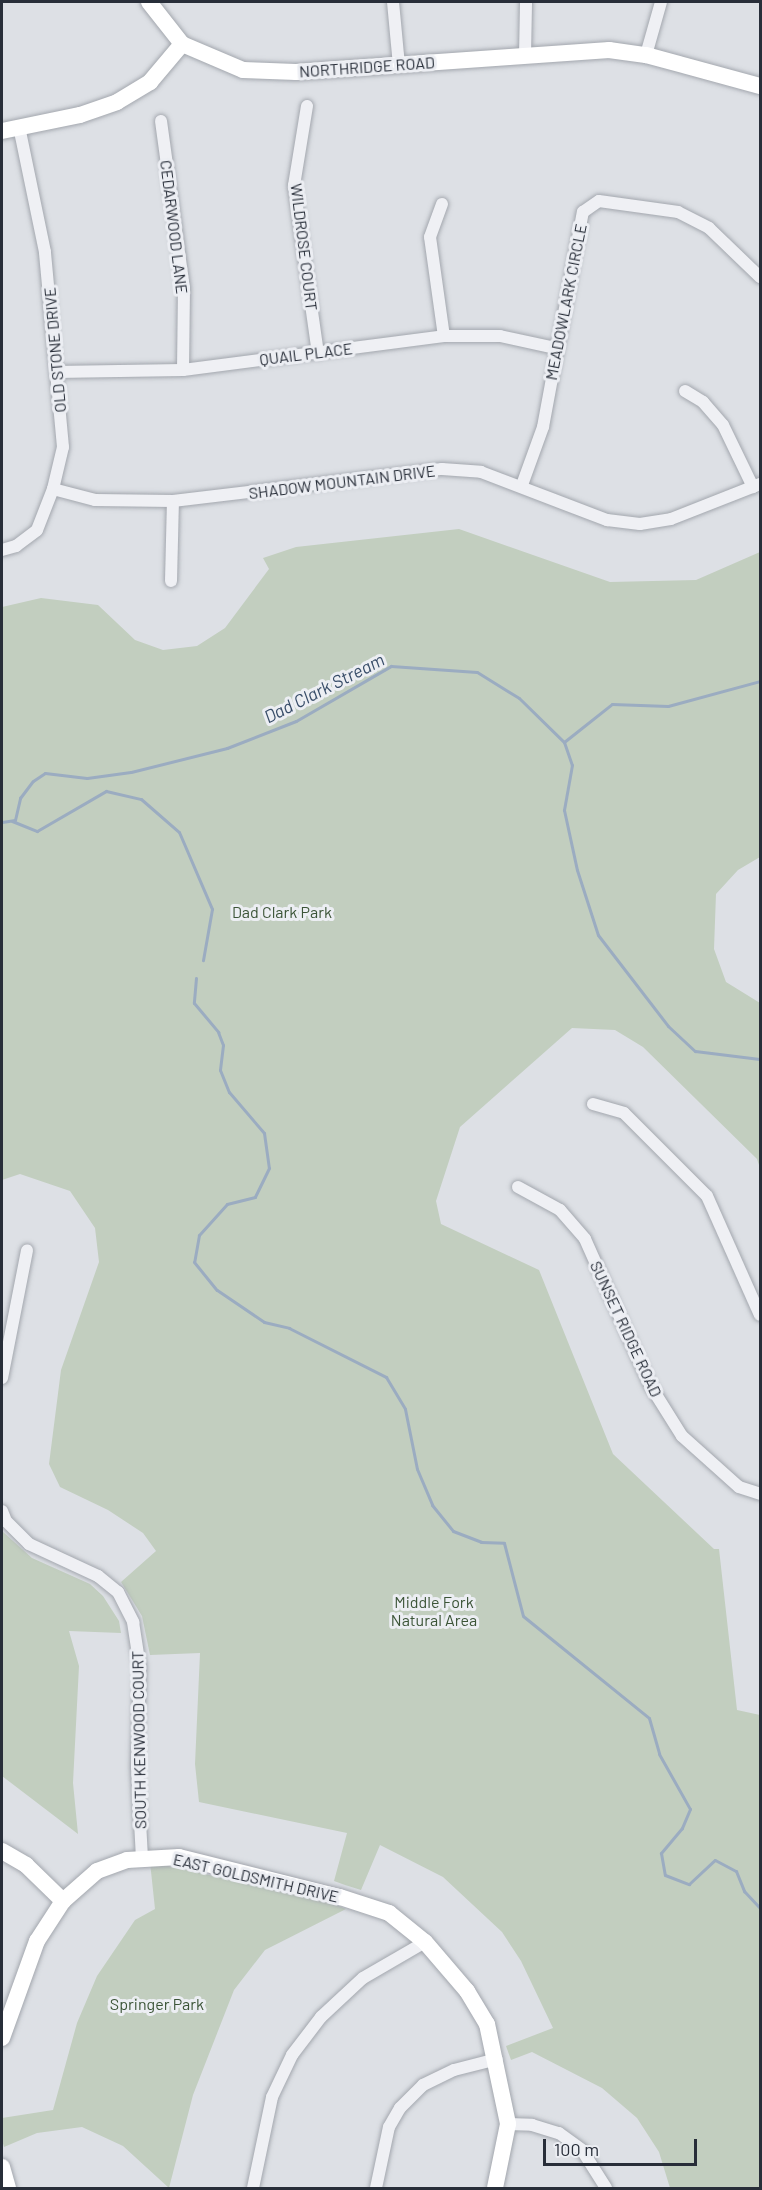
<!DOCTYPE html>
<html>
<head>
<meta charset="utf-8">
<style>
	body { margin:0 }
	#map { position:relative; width:762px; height:2190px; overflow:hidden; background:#dde0e5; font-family:Barlow,sans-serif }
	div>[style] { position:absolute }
	.green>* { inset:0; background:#c2cebf }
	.stream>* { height:3px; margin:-1.5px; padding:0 1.5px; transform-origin:1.5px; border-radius:1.5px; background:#9bacc1 }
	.roads { filter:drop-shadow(0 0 2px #a3a7ae) drop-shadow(0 0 2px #a3a7ae) }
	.street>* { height:12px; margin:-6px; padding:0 6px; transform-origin:6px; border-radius:6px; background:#eff0f4 }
	.secondary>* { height:16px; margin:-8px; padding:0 8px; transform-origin:8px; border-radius:8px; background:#fff }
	span { translate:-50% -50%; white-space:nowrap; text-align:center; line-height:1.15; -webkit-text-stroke:6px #eceef3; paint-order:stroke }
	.street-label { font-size:16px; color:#282e39 }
	.park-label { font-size:16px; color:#3b5437 }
	.water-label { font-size:18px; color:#374c68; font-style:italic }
	.frame { position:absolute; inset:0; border:3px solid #282e39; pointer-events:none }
	.scale { position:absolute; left:543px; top:2139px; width:154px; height:27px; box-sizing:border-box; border:3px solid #282e39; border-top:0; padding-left:8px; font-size:18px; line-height:21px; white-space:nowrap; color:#282e39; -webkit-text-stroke:4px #eceef3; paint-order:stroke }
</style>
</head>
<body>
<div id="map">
	<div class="green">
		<i style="clip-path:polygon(459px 529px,610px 582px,696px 580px,760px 552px,760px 857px,738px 870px,716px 894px,714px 949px,726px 982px,760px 1003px,760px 1168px,757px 1159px,643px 1047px,615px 1030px,572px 1028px,460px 1127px,436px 1201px,441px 1224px,539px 1270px,613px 1454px,714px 1549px,719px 1549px,737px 1710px,760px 1715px,760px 2188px,670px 2188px,659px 2152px,637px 2118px,602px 2088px,532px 2052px,511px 2060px,506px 2046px,553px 2028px,521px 1961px,502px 1932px,443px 1877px,380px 1845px,361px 1890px,345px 1885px,334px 1881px,347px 1833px,199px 1802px,195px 1764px,200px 1653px,150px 1655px,142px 1616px,121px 1582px,156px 1551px,143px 1533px,108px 1510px,60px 1487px,49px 1464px,61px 1370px,99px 1262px,95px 1228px,70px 1191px,20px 1174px,2px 1180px,2px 607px,41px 598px,98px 605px,135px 640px,163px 650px,197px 646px,225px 628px,269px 569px,263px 558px,296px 547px)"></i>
		<i style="clip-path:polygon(2px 1531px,32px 1558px,90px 1584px,103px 1596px,119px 1621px,121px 1633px,69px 1631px,79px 1666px,73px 1783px,78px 1834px,2px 1776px)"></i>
		<i style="clip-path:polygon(150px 1862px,324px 1900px,346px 1909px,265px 1950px,234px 1990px,193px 2095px,169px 2188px,123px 2146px,82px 2127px,37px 2133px,4px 2147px,2px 2140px,2px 2118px,53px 2110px,77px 2023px,97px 1976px,135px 1920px,155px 1909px)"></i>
	</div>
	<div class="stream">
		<i style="left:564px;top:742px;width:24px;rotate:71deg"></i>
		<i style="left:572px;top:765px;width:46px;rotate:100.1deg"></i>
		<i style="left:564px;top:810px;width:61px;rotate:77.8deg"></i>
		<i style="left:577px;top:870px;width:68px;rotate:72.1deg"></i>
		<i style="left:598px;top:935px;width:115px;rotate:52.4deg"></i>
		<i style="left:668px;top:1026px;width:37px;rotate:43deg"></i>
		<i style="left:695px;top:1051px;width:65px;rotate:7deg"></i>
		<i style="left:12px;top:821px;width:27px;rotate:22deg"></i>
		<i style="left:37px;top:831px;width:80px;rotate:-30.1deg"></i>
		<i style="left:106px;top:791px;width:36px;rotate:13deg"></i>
		<i style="left:141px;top:799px;width:50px;rotate:41deg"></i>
		<i style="left:179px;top:832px;width:84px;rotate:66.8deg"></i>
		<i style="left:212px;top:909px;width:52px;rotate:100deg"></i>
		<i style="left:2px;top:822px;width:13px;rotate:-9deg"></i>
		<i style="left:15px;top:820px;width:23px;rotate:-77deg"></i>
		<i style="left:20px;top:798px;width:21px;rotate:-53deg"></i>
		<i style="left:33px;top:781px;width:14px;rotate:-34deg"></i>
		<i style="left:45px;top:773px;width:42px;rotate:6.8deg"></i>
		<i style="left:87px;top:778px;width:44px;rotate:-7.8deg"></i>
		<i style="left:131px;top:772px;width:99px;rotate:-14deg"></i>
		<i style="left:227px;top:748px;width:74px;rotate:-21.4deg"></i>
		<i style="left:296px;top:721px;width:110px;rotate:-30.1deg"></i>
		<i style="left:391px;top:666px;width:86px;rotate:4deg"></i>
		<i style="left:477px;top:672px;width:49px;rotate:31.8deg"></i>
		<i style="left:519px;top:698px;width:63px;rotate:44.4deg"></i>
		<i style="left:564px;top:742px;width:61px;rotate:-38.4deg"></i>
		<i style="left:612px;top:704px;width:56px;rotate:2deg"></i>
		<i style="left:668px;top:706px;width:95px;rotate:-15.2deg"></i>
		<i style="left:196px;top:978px;width:25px;rotate:95deg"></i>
		<i style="left:194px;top:1003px;width:38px;rotate:50deg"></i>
		<i style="left:218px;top:1032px;width:14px;rotate:69deg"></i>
		<i style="left:223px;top:1045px;width:25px;rotate:97deg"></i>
		<i style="left:220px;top:1070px;width:24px;rotate:68deg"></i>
		<i style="left:229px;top:1092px;width:54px;rotate:49.5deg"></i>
		<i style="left:264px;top:1133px;width:35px;rotate:82deg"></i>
		<i style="left:269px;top:1168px;width:32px;rotate:116deg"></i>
		<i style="left:255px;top:1197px;width:29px;rotate:166deg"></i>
		<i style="left:227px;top:1204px;width:42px;rotate:132.1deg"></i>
		<i style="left:199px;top:1235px;width:27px;rotate:100deg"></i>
		<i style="left:194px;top:1262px;width:36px;rotate:51deg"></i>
		<i style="left:217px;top:1290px;width:57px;rotate:34.2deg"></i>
		<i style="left:264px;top:1322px;width:26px;rotate:13deg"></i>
		<i style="left:289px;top:1328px;width:109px;rotate:26.8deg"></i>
		<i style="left:386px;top:1377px;width:37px;rotate:59deg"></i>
		<i style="left:405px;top:1409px;width:61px;rotate:78.7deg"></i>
		<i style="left:417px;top:1469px;width:39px;rotate:67deg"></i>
		<i style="left:432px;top:1505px;width:33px;rotate:51deg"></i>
		<i style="left:453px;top:1531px;width:30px;rotate:21deg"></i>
		<i style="left:481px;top:1542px;width:23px;rotate:2deg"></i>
		<i style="left:504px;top:1543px;width:75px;rotate:75.4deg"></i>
		<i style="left:523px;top:1616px;width:162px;rotate:39deg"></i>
		<i style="left:649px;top:1718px;width:37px;rotate:74deg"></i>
		<i style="left:659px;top:1754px;width:63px;rotate:60.6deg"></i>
		<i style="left:690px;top:1809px;width:21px;rotate:113deg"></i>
		<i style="left:682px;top:1828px;width:33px;rotate:130deg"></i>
		<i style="left:661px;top:1853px;width:22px;rotate:80deg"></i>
		<i style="left:665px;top:1875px;width:26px;rotate:21deg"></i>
		<i style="left:689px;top:1884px;width:35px;rotate:-43deg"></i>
		<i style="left:715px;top:1860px;width:24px;rotate:28deg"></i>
		<i style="left:736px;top:1871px;width:22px;rotate:68deg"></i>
		<i style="left:744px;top:1891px;width:23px;rotate:47deg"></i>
	</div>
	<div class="roads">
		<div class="street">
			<i style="left:393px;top:2px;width:64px;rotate:84.6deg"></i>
			<i style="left:646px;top:55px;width:55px;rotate:-74.2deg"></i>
			<i style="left:525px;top:56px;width:54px;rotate:-88.9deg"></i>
			<i style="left:307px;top:106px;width:80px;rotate:99.3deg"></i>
			<i style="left:294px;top:185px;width:170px;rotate:81.9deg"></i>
			<i style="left:161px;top:121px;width:169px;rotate:82.2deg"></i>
			<i style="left:184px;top:288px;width:82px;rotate:90.7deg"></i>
			<i style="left:442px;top:204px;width:35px;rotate:110deg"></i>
			<i style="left:430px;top:237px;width:100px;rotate:82deg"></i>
			<i style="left:56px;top:372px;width:127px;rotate:-0.9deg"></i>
			<i style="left:183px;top:370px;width:263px;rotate:-7.4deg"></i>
			<i style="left:444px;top:336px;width:56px"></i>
			<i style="left:500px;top:336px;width:56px;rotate:12.3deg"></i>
			<i style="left:685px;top:391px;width:21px;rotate:31deg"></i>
			<i style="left:703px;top:402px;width:30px;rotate:49deg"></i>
			<i style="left:723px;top:425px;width:69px;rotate:64.2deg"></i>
			<i style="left:522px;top:485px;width:62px;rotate:-70.1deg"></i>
			<i style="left:543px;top:427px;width:219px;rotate:-79.5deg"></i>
			<i style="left:583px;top:212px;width:19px;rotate:-35deg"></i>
			<i style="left:599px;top:201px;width:80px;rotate:7.9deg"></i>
			<i style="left:678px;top:212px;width:35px;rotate:27deg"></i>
			<i style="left:709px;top:228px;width:71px;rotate:43.9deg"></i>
			<i style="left:53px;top:489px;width:43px;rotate:14.7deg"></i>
			<i style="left:95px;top:500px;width:78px;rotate:0.7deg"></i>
			<i style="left:173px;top:501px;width:271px;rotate:-6.8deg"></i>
			<i style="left:442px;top:469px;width:39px;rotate:4deg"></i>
			<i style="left:481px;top:472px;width:135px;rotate:20.9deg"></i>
			<i style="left:607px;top:520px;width:33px;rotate:7deg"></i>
			<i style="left:640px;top:524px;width:31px;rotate:-9deg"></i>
			<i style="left:671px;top:519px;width:96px;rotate:-21.5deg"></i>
			<i style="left:2px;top:550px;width:15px;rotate:-16deg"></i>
			<i style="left:16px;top:546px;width:26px;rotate:-37deg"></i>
			<i style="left:37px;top:530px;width:44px;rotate:-68.7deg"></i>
			<i style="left:53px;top:489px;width:43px;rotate:-76.6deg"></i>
			<i style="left:63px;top:447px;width:196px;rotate:-95.3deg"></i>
			<i style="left:45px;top:252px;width:128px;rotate:-101.7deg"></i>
			<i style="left:171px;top:581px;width:80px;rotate:-88.6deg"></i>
			<i style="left:593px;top:1104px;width:32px;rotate:16deg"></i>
			<i style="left:624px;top:1113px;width:117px;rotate:45deg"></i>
			<i style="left:707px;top:1196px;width:130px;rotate:66deg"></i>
			<i style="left:518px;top:1187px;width:48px;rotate:28.7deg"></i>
			<i style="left:560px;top:1210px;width:38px;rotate:49deg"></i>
			<i style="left:585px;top:1239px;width:160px;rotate:66deg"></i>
			<i style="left:650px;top:1385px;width:60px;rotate:57.9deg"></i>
			<i style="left:682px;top:1436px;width:76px;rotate:41.8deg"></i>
			<i style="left:739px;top:1487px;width:22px;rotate:18deg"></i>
			<i style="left:2px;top:1378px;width:130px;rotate:-78.9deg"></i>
			<i style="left:2px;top:1511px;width:11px;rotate:68deg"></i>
			<i style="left:6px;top:1521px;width:33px;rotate:45deg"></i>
			<i style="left:29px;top:1544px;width:76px;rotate:24.9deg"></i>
			<i style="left:98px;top:1576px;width:26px;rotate:39deg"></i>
			<i style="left:118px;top:1592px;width:34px;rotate:63deg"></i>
			<i style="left:133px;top:1622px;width:46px;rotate:81.2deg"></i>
			<i style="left:140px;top:1667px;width:99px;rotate:91.7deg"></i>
			<i style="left:137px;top:1766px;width:92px;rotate:86.9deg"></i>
			<i style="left:508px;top:2124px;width:24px;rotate:2deg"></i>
			<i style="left:532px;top:2125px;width:28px;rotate:17deg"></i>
			<i style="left:559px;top:2133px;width:29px;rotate:36deg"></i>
			<i style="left:582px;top:2150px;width:45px;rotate:57.7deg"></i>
			<i style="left:253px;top:2188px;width:93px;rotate:-78.2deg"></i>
			<i style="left:272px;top:2097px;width:47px;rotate:-64.5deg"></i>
			<i style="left:292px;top:2055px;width:48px;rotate:-52.7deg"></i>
			<i style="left:321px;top:2017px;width:57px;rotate:-42.9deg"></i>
			<i style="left:363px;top:1978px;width:72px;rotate:-30.1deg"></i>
			<i style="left:376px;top:2188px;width:62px;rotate:-78deg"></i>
			<i style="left:389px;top:2127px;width:22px;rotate:-60deg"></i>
			<i style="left:400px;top:2108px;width:33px;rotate:-45deg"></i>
			<i style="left:423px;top:2085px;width:34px;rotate:-26deg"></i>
			<i style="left:454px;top:2070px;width:44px;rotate:-14.3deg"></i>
		</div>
		<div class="secondary">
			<i style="left:149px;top:2px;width:53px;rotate:51.8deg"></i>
			<i style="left:182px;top:44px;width:66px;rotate:23.1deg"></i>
			<i style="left:243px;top:70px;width:53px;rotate:2.2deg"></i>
			<i style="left:296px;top:72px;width:314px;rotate:-4deg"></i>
			<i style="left:609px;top:50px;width:37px;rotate:8deg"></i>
			<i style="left:646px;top:55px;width:118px;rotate:15.2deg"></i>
			<i style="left:2px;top:131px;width:80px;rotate:-11.6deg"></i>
			<i style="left:80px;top:115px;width:39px;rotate:-19deg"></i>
			<i style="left:117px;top:102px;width:39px;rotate:-31deg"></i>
			<i style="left:150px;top:82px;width:50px;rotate:-49.9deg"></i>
			<i style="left:2px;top:1851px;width:28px;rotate:30deg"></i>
			<i style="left:26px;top:1865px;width:52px;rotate:44.2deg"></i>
			<i style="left:2px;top:2038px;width:103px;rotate:-70.2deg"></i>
			<i style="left:37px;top:1941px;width:48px;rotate:-57deg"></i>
			<i style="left:63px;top:1901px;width:45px;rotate:-41.4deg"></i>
			<i style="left:97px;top:1871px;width:32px;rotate:-20deg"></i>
			<i style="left:127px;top:1860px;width:52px;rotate:-3.3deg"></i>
			<i style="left:179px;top:1857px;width:166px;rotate:14deg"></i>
			<i style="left:340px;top:1897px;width:52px;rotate:18.1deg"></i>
			<i style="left:389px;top:1913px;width:46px;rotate:38.9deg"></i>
			<i style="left:425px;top:1942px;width:65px;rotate:49.4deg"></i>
			<i style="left:467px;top:1991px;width:39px;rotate:59deg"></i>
			<i style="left:487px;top:2024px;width:102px;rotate:78.1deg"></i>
			<i style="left:508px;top:2124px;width:65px;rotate:101.5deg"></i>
			<i style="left:2px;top:2167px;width:22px;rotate:74deg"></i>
		</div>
	</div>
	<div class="street-label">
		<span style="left:367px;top:67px;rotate:-4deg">NORTHRIDGE ROAD</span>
		<span style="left:174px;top:227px;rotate:83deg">CEDARWOOD LANE</span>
		<span style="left:304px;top:247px;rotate:83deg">WILDROSE COURT</span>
		<span style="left:566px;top:302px;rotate:-79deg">MEADOWLARK CIRCLE</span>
		<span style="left:55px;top:350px;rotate:-95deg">OLD STONE DRIVE</span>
		<span style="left:306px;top:354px;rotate:-7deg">QUAIL PLACE</span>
		<span style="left:342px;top:482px;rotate:-7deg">SHADOW MOUNTAIN DRIVE</span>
		<span style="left:626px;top:1329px;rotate:65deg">SUNSET RIDGE ROAD</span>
		<span style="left:139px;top:1740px;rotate:-91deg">SOUTH KENWOOD COURT</span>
		<span style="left:256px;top:1878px;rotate:13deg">EAST GOLDSMITH DRIVE</span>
	</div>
	<div class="park-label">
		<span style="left:282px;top:912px">Dad Clark Park</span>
		<span style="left:434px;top:1611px">Middle Fork<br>Natural Area</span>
		<span style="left:157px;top:2004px">Springer Park</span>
	</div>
	<div class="water-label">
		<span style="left:324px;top:688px;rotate:-27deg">Dad Clark Stream</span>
	</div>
	<div class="frame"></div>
	<div class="scale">100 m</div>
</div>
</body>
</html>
